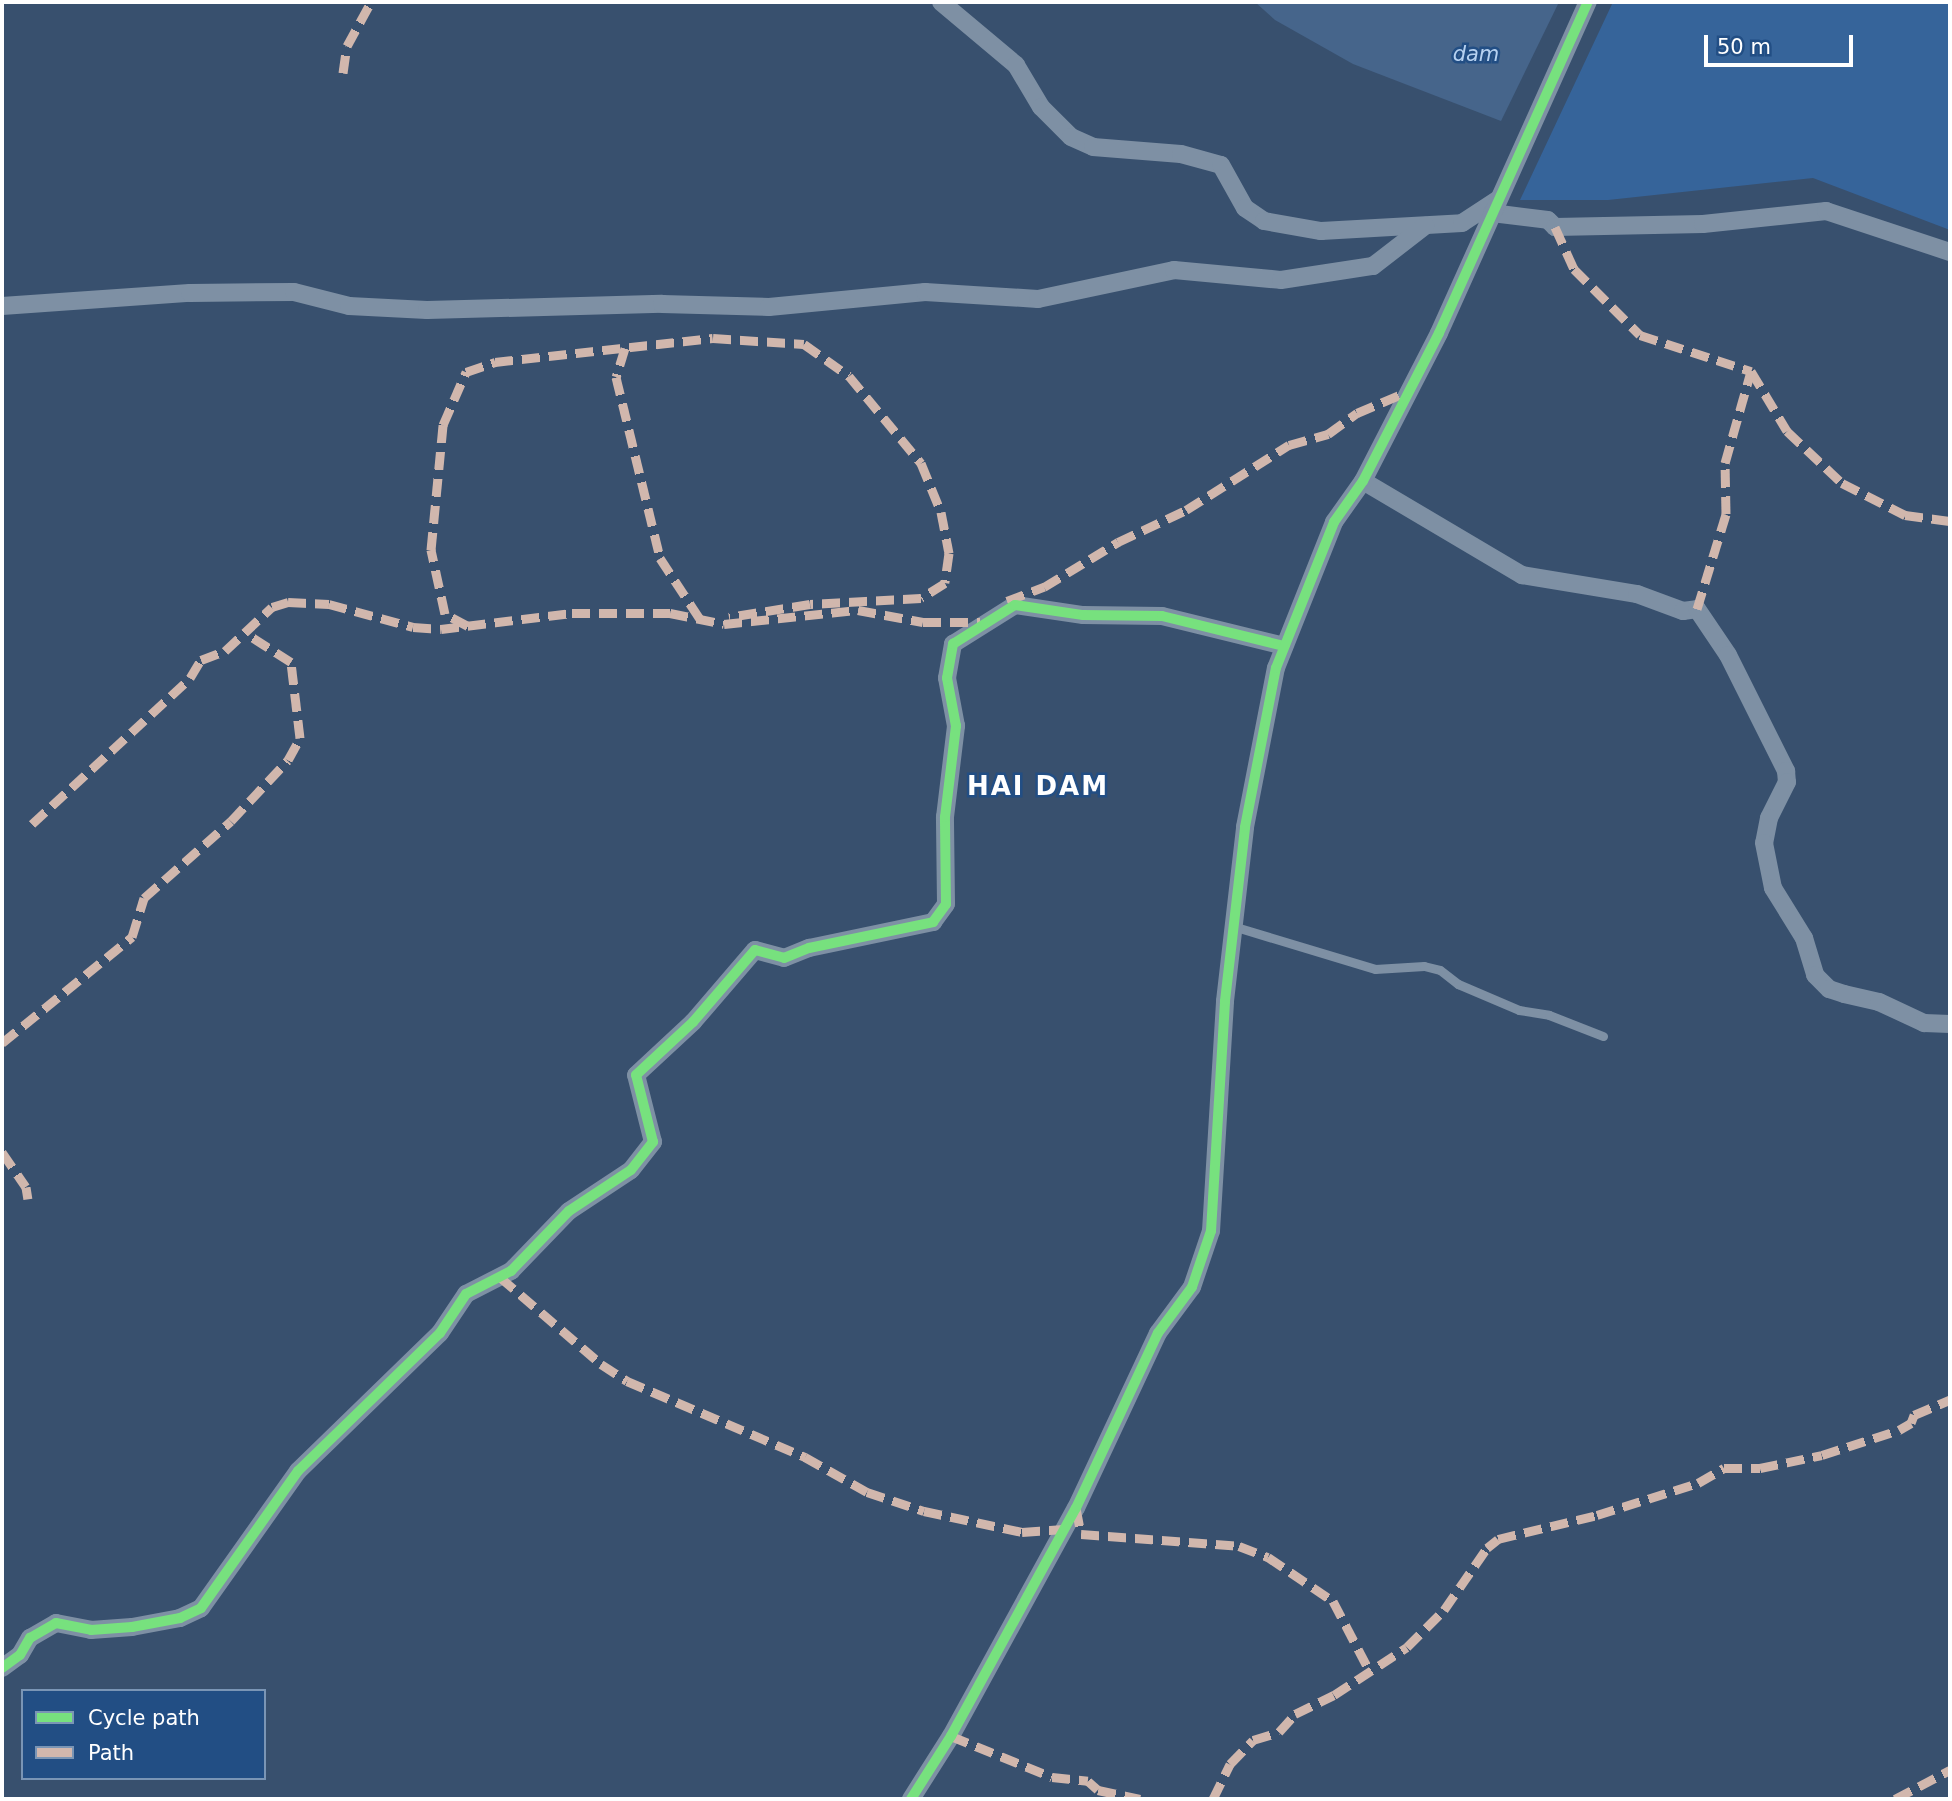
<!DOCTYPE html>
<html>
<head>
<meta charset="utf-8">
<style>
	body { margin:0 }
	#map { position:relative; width:1952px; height:1801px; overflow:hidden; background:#38506e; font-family:"DejaVu Sans",sans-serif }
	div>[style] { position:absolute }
	.green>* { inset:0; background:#36649a }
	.water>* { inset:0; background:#46658b }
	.lane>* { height:9px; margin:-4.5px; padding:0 4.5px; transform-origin:4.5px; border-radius:4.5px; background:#7e90a4 }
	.street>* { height:18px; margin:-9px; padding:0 9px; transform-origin:9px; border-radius:9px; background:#7e90a4 }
	.quiet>* { height:9px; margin-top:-4.5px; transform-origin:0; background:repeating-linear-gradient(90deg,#d1b7ad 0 18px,transparent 0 27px) }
	.cycleway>* { height:10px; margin:-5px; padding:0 5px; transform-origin:5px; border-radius:5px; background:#77e17e }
	span { translate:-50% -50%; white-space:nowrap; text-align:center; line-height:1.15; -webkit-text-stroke:5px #224e84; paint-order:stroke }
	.water-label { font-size:21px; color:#b6d1f0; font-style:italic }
	.district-label { font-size:26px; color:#fff; font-weight:700; letter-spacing:2px }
	.frame { position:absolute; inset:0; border:4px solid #fff; pointer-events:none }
	.legend { position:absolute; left:21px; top:1689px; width:245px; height:91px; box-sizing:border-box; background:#224e84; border:2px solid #7a95b5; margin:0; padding:9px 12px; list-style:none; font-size:21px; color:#fff }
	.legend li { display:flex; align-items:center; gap:14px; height:35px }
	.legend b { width:35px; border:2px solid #7a95b5 }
	.scale { position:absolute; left:1704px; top:35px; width:149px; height:32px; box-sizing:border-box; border:4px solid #fff; border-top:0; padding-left:9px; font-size:21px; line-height:24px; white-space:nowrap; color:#fff; -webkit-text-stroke:5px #224e84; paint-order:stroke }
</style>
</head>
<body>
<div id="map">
	<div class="green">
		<i style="clip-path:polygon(1613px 2px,1950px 2px,1950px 230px,1813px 178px,1608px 200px,1520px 200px)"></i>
	</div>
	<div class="water">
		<i style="clip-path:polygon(1255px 2px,1559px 2px,1501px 121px,1353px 64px,1275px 20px)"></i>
	</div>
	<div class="lane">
		<i style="left:1236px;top:927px;width:145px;rotate:16.8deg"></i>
		<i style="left:1375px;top:969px;width:49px;rotate:-3.5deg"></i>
		<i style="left:1424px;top:966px;width:16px;rotate:14deg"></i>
		<i style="left:1440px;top:970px;width:23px;rotate:38deg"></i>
		<i style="left:1458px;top:984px;width:66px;rotate:23.1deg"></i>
		<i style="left:1519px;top:1010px;width:30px;rotate:9deg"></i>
		<i style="left:1549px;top:1015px;width:58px;rotate:21.3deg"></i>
	</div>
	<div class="street">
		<i style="left:941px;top:2px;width:98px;rotate:40deg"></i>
		<i style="left:1016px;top:65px;width:49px;rotate:59.2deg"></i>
		<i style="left:1041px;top:107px;width:42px;rotate:45deg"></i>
		<i style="left:1071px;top:137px;width:24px;rotate:24deg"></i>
		<i style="left:1093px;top:147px;width:88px;rotate:4.5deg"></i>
		<i style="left:1181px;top:154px;width:41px;rotate:15.4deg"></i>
		<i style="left:1221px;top:165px;width:49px;rotate:60.8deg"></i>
		<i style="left:1245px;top:208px;width:23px;rotate:34deg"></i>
		<i style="left:1264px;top:221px;width:58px;rotate:10deg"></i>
		<i style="left:1321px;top:231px;width:141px;rotate:-3.2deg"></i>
		<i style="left:1462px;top:223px;width:42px;rotate:-33.3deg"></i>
		<i style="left:1492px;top:213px;width:56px;rotate:7.1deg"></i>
		<i style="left:1548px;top:220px;width:10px;rotate:45deg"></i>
		<i style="left:1555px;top:227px;width:148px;rotate:-1.2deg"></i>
		<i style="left:1703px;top:224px;width:124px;rotate:-6deg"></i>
		<i style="left:1826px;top:211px;width:131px;rotate:18.3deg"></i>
		<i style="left:2px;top:306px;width:188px;rotate:-4deg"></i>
		<i style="left:190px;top:293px;width:104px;rotate:-0.6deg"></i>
		<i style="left:294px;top:292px;width:57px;rotate:14.3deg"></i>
		<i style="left:349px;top:306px;width:78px;rotate:2.9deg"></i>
		<i style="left:427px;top:310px;width:235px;rotate:-1.5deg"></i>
		<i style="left:662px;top:304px;width:107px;rotate:1.6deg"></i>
		<i style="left:769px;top:307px;width:157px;rotate:-5.5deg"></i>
		<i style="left:925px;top:292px;width:113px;rotate:3.5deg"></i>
		<i style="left:1038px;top:299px;width:139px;rotate:-12deg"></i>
		<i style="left:1174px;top:270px;width:107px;rotate:5.3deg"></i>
		<i style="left:1281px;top:280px;width:93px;rotate:-8.7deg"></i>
		<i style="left:1373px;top:266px;width:66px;rotate:-37.6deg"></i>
		<i style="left:1363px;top:481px;width:185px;rotate:30.6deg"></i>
		<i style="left:1522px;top:575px;width:117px;rotate:9.4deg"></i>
		<i style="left:1637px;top:594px;width:49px;rotate:20.3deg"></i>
		<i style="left:1683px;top:611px;width:14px;rotate:-8deg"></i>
		<i style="left:1697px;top:609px;width:55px;rotate:56deg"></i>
		<i style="left:1728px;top:655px;width:130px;rotate:63.4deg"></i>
		<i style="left:1786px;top:771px;width:11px;rotate:85deg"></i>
		<i style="left:1787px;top:782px;width:40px;rotate:116.6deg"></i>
		<i style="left:1769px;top:818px;width:25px;rotate:101deg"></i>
		<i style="left:1764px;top:843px;width:46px;rotate:78.7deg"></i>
		<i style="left:1773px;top:888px;width:59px;rotate:58.2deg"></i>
		<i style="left:1804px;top:938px;width:39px;rotate:73deg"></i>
		<i style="left:1815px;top:975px;width:20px;rotate:45deg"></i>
		<i style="left:1829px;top:989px;width:16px;rotate:18deg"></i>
		<i style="left:1844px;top:994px;width:36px;rotate:13deg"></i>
		<i style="left:1879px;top:1002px;width:50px;rotate:25deg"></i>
		<i style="left:1924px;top:1023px;width:26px;rotate:2deg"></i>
		<i style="left:2px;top:1668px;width:22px;rotate:-36deg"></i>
		<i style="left:20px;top:1655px;width:20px;rotate:-60deg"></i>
		<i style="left:30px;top:1638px;width:30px;rotate:-30deg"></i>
		<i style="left:56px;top:1623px;width:36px;rotate:11deg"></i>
		<i style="left:91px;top:1630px;width:41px;rotate:-4.2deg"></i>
		<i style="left:132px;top:1627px;width:49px;rotate:-10.6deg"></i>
		<i style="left:180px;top:1618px;width:23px;rotate:-25deg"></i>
		<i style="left:201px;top:1608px;width:168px;rotate:-54.7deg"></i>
		<i style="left:298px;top:1471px;width:198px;rotate:-44.2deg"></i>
		<i style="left:440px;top:1333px;width:47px;rotate:-56.3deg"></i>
		<i style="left:466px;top:1294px;width:51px;rotate:-27.1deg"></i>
		<i style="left:511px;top:1271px;width:83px;rotate:-46deg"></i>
		<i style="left:569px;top:1211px;width:74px;rotate:-33.5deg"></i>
		<i style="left:631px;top:1170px;width:36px;rotate:-52deg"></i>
		<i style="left:653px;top:1142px;width:69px;rotate:-104.2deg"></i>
		<i style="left:636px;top:1075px;width:78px;rotate:-42.9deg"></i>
		<i style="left:693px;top:1022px;width:95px;rotate:-49.3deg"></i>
		<i style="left:755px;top:950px;width:30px;rotate:15deg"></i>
		<i style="left:784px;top:958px;width:27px;rotate:-22deg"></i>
		<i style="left:809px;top:948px;width:127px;rotate:-11.8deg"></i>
		<i style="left:933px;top:922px;width:22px;rotate:-54deg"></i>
		<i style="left:946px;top:904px;width:87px;rotate:-90.7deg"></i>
		<i style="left:945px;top:817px;width:92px;rotate:-83.1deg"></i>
		<i style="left:956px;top:726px;width:49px;rotate:-100.6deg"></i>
		<i style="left:947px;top:678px;width:35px;rotate:-80deg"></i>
		<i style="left:953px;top:644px;width:73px;rotate:-32.2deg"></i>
		<i style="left:1015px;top:605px;width:69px;rotate:8.4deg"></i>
		<i style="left:1083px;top:615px;width:79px;rotate:0.7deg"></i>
		<i style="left:1162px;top:616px;width:126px;rotate:13.8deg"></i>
		<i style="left:911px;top:1799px;width:75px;rotate:-57.6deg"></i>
		<i style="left:951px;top:1736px;width:260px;rotate:-61.3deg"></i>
		<i style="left:1076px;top:1508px;width:193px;rotate:-64.9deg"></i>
		<i style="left:1158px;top:1333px;width:57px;rotate:-53.5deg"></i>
		<i style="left:1192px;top:1287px;width:59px;rotate:-71.3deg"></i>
		<i style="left:1211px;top:1231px;width:230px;rotate:-86.5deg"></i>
		<i style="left:1225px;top:1001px;width:175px;rotate:-83.4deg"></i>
		<i style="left:1245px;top:827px;width:162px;rotate:-79deg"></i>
		<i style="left:1276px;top:668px;width:157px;rotate:-68.3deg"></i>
		<i style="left:1334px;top:522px;width:50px;rotate:-54.7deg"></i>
		<i style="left:1363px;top:481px;width:166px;rotate:-62.8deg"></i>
		<i style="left:1439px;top:333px;width:363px;rotate:-65.8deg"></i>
	</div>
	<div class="quiet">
		<i style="left:343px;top:73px;width:27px;rotate:-82deg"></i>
		<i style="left:347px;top:46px;width:50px;rotate:-61.4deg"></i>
		<i style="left:1555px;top:227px;width:46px;rotate:65.7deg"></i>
		<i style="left:1574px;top:269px;width:93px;rotate:45deg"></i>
		<i style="left:1640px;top:335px;width:117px;rotate:18deg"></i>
		<i style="left:1751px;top:371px;width:70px;rotate:59deg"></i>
		<i style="left:1787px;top:431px;width:76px;rotate:43.4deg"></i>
		<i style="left:1842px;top:483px;width:71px;rotate:26.9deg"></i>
		<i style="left:1905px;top:515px;width:45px;rotate:7.6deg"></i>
		<i style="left:625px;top:348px;width:30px;rotate:107deg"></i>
		<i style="left:616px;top:377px;width:186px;rotate:76.3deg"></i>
		<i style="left:660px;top:558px;width:77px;rotate:56.7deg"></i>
		<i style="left:1007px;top:601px;width:40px;rotate:-21deg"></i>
		<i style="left:1044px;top:587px;width:87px;rotate:-31.3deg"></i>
		<i style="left:1118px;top:542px;width:75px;rotate:-25.2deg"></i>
		<i style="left:1186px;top:510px;width:122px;rotate:-32.3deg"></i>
		<i style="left:1289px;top:445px;width:41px;rotate:-15.8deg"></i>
		<i style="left:1328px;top:434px;width:36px;rotate:-36deg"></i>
		<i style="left:1357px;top:413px;width:56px;rotate:-22.9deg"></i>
		<i style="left:1697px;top:609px;width:99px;rotate:-73deg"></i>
		<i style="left:1726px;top:514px;width:51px;rotate:-91.1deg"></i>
		<i style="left:1725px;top:463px;width:96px;rotate:-74.2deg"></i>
		<i style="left:468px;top:626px;width:26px;rotate:-152deg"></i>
		<i style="left:445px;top:614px;width:66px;rotate:-102.3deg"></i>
		<i style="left:431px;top:550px;width:126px;rotate:-84.5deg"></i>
		<i style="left:443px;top:425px;width:58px;rotate:-66.5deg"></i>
		<i style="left:466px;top:372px;width:31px;rotate:-19deg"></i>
		<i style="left:495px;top:362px;width:219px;rotate:-6.3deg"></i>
		<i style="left:713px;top:338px;width:91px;rotate:3.8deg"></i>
		<i style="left:804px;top:344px;width:55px;rotate:35.4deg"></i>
		<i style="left:849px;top:376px;width:113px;rotate:50.4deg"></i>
		<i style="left:921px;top:463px;width:53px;rotate:67.8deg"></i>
		<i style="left:941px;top:512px;width:42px;rotate:79deg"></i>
		<i style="left:949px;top:553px;width:30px;rotate:98deg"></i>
		<i style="left:945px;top:583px;width:28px;rotate:148deg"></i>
		<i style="left:921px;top:598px;width:111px;rotate:176.9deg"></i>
		<i style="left:810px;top:604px;width:82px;rotate:170.9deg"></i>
		<i style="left:32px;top:824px;width:215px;rotate:-42.7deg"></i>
		<i style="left:190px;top:678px;width:21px;rotate:-59deg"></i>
		<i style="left:201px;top:660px;width:26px;rotate:-21deg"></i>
		<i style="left:225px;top:651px;width:64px;rotate:-43.1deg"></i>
		<i style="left:272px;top:607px;width:17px;rotate:-17deg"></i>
		<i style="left:288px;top:602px;width:41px;rotate:2.8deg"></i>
		<i style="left:329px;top:604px;width:87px;rotate:15.3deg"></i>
		<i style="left:413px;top:627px;width:28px;rotate:4deg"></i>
		<i style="left:441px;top:629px;width:132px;rotate:-7deg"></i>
		<i style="left:572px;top:613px;width:98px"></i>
		<i style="left:670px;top:613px;width:55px;rotate:11.5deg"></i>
		<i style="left:724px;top:624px;width:135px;rotate:-6deg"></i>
		<i style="left:858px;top:610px;width:66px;rotate:10.5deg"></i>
		<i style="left:923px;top:622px;width:57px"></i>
		<i style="left:2px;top:1043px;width:168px;rotate:-39.2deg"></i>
		<i style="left:132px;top:937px;width:41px;rotate:-72.9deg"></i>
		<i style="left:144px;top:898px;width:116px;rotate:-41.5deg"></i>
		<i style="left:231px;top:821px;width:83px;rotate:-46.9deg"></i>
		<i style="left:288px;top:760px;width:25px;rotate:-61deg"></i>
		<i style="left:300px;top:738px;width:77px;rotate:-96.8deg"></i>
		<i style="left:291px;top:662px;width:52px;rotate:-147.5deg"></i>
		<i style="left:2px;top:1152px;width:42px;rotate:55.6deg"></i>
		<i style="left:26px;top:1187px;width:12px;rotate:81deg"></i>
		<i style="left:500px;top:1277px;width:133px;rotate:40.7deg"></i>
		<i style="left:601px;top:1364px;width:31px;rotate:33deg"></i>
		<i style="left:627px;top:1381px;width:194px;rotate:23.1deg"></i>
		<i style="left:805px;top:1457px;width:71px;rotate:29.4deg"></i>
		<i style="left:867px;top:1492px;width:60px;rotate:18.4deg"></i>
		<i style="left:924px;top:1511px;width:100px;rotate:12.1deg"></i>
		<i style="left:1022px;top:1532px;width:42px;rotate:-4.1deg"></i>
		<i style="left:1076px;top:1508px;width:26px;rotate:79deg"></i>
		<i style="left:1081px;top:1534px;width:158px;rotate:4.3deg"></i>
		<i style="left:1239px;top:1546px;width:31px;rotate:21deg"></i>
		<i style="left:1268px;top:1557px;width:78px;rotate:34.1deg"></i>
		<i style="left:1333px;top:1601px;width:76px;rotate:62.4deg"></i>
		<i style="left:951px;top:1736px;width:109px;rotate:22.1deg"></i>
		<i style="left:1052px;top:1777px;width:36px;rotate:6deg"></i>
		<i style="left:1088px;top:1781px;width:13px;rotate:42deg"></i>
		<i style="left:1098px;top:1790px;width:43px;rotate:12.1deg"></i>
		<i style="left:1213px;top:1799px;width:39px;rotate:-64deg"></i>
		<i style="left:1230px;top:1764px;width:33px;rotate:-46deg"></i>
		<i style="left:1253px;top:1740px;width:27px;rotate:-17deg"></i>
		<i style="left:1279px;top:1732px;width:24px;rotate:-48deg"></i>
		<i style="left:1295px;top:1714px;width:43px;rotate:-26deg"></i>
		<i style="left:1334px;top:1695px;width:87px;rotate:-33.3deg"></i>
		<i style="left:1407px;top:1647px;width:52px;rotate:-45deg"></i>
		<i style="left:1444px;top:1610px;width:75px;rotate:-55.3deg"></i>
		<i style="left:1487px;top:1548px;width:14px;rotate:-39deg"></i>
		<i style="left:1498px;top:1539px;width:102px;rotate:-13.6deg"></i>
		<i style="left:1597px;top:1515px;width:106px;rotate:-17.6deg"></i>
		<i style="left:1698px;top:1483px;width:30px;rotate:-30deg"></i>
		<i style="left:1724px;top:1468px;width:36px"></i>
		<i style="left:1760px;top:1468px;width:63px;rotate:-11.8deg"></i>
		<i style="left:1822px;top:1455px;width:81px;rotate:-18deg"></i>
		<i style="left:1899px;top:1430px;width:14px;rotate:-30deg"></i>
		<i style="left:1911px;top:1423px;width:9px;rotate:-69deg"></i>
		<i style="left:1914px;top:1415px;width:39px;rotate:-23deg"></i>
		<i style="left:1895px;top:1799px;width:62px;rotate:-27.8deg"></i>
	</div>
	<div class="cycleway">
		<i style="left:2px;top:1668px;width:22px;rotate:-36deg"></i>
		<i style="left:20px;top:1655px;width:20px;rotate:-60deg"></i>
		<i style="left:30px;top:1638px;width:30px;rotate:-30deg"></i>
		<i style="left:56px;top:1623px;width:36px;rotate:11deg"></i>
		<i style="left:91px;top:1630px;width:41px;rotate:-4.2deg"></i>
		<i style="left:132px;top:1627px;width:49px;rotate:-10.6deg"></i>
		<i style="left:180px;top:1618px;width:23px;rotate:-25deg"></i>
		<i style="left:201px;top:1608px;width:168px;rotate:-54.7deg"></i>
		<i style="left:298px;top:1471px;width:198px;rotate:-44.2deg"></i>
		<i style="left:440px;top:1333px;width:47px;rotate:-56.3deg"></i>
		<i style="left:466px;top:1294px;width:51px;rotate:-27.1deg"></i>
		<i style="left:511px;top:1271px;width:83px;rotate:-46deg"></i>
		<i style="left:569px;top:1211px;width:74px;rotate:-33.5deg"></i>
		<i style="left:631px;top:1170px;width:36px;rotate:-52deg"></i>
		<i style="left:653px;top:1142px;width:69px;rotate:-104.2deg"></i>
		<i style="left:636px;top:1075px;width:78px;rotate:-42.9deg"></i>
		<i style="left:693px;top:1022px;width:95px;rotate:-49.3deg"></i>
		<i style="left:755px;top:950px;width:30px;rotate:15deg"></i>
		<i style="left:784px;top:958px;width:27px;rotate:-22deg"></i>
		<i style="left:809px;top:948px;width:127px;rotate:-11.8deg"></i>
		<i style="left:933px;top:922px;width:22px;rotate:-54deg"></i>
		<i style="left:946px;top:904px;width:87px;rotate:-90.7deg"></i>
		<i style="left:945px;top:817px;width:92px;rotate:-83.1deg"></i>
		<i style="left:956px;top:726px;width:49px;rotate:-100.6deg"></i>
		<i style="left:947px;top:678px;width:35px;rotate:-80deg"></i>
		<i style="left:953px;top:644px;width:73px;rotate:-32.2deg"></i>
		<i style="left:1015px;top:605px;width:69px;rotate:8.4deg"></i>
		<i style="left:1083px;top:615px;width:79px;rotate:0.7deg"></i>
		<i style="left:1162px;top:616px;width:126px;rotate:13.8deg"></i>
		<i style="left:911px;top:1799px;width:75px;rotate:-57.6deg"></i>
		<i style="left:951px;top:1736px;width:260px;rotate:-61.3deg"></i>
		<i style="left:1076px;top:1508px;width:193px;rotate:-64.9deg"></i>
		<i style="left:1158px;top:1333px;width:57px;rotate:-53.5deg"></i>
		<i style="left:1192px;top:1287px;width:59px;rotate:-71.3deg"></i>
		<i style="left:1211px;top:1231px;width:230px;rotate:-86.5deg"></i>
		<i style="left:1225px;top:1001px;width:175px;rotate:-83.4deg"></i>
		<i style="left:1245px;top:827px;width:162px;rotate:-79deg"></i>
		<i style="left:1276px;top:668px;width:157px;rotate:-68.3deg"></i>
		<i style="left:1334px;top:522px;width:50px;rotate:-54.7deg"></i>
		<i style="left:1363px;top:481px;width:166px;rotate:-62.8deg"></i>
		<i style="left:1439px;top:333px;width:363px;rotate:-65.8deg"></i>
	</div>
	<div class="water-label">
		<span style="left:1476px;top:54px">dam</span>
	</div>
	<div class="district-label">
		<span style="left:1038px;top:787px">HAI DAM</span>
	</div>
	<div class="frame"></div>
	<ul class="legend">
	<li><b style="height:9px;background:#77e17e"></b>Cycle path</li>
	<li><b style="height:9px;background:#d1b7ad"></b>Path</li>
	</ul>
	<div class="scale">50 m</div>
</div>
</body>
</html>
